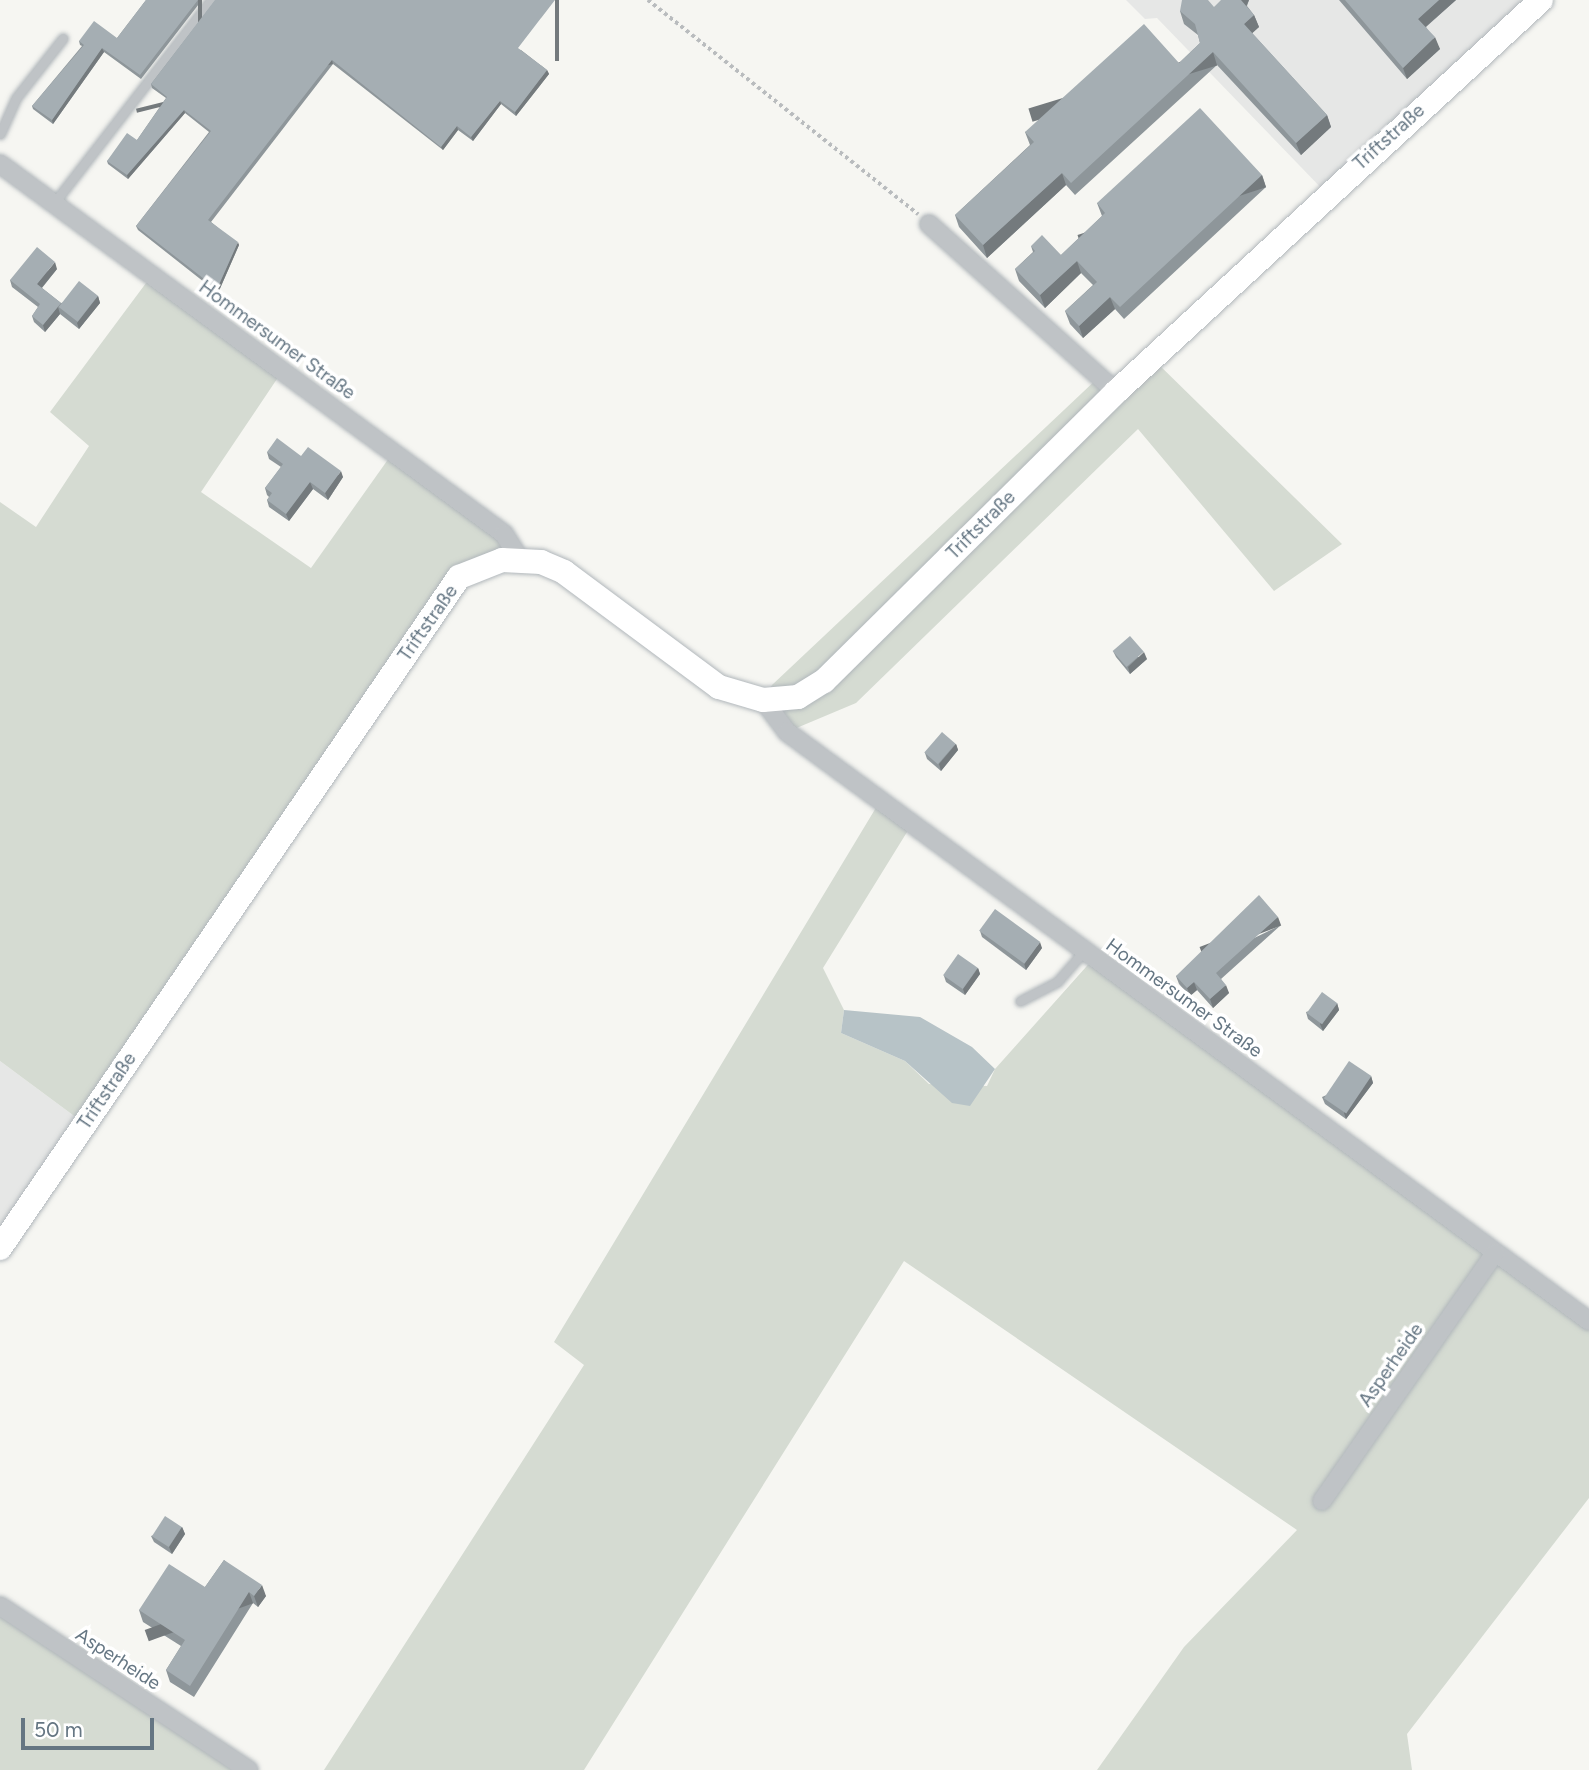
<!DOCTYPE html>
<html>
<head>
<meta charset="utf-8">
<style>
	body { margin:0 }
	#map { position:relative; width:1589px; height:1770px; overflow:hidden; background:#f6f6f2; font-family:Figtree,sans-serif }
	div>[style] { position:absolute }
	.built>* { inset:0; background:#e6e7e6 }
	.green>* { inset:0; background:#d5dbd2 }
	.water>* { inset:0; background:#b7c3c7 }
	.path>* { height:3.5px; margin-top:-1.75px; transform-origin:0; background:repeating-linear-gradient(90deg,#b9bcbe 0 3.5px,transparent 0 7px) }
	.roads { filter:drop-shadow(0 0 2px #b1b7bb) drop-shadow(0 0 2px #b1b7bb) }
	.lane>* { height:9px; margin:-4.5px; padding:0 4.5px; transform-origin:4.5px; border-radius:4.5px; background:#bfc3c6 }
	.street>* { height:18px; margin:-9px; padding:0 9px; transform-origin:9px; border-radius:9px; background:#bfc3c6 }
	.secondary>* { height:24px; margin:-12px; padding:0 12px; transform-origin:12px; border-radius:12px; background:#fff }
	.wall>* { inset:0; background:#8e969a }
	.shaded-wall>* { inset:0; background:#747a7d; transform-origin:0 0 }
	.building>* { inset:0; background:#a5aeb3; transform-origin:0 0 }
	span { translate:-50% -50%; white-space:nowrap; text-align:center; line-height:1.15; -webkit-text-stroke:7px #fff; paint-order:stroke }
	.street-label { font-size:19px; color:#657683 }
	.scale { position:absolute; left:21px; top:1718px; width:133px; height:32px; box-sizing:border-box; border:4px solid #657683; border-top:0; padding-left:9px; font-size:21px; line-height:24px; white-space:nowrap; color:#657683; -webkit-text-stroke:5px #fff; paint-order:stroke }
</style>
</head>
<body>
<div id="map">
	<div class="built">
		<i style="clip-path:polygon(1126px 0,1541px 0,1327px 194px,1157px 18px,1145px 19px)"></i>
		<i style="clip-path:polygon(0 1061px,85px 1124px,0 1248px)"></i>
	</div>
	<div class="green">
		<i style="clip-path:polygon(152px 275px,283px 370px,201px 492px,311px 568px,394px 451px,519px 558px,475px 568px,85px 1124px,0 1061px,0 502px,36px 527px,89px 446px,50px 412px)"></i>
		<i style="clip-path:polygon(1152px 358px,1342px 544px,1274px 591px,1138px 429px,856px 703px,787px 732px,763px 700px,772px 685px,1100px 376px,1116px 391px)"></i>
		<i style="clip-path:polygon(880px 801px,912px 824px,823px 968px,844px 1010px,841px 1033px,905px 1061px,929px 1084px,987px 1086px,995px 1069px,1094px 958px,1589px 1321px,1589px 1498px,1407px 1734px,1412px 1770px,1097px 1770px,1184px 1647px,1297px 1530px,904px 1261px,584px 1770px,324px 1770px,584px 1365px,554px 1342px)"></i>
		<i style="clip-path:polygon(0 1606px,57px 1644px,232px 1770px,0 1770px)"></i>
	</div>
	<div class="water">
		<i style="clip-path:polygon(844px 1010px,920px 1017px,972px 1047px,995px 1069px,970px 1106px,952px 1103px,905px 1061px,841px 1033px)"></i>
	</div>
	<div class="path">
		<i style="left:648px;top:0;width:345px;rotate:38.4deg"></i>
	</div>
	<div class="roads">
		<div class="lane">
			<i style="left:0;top:134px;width:39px;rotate:-66deg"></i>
			<i style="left:16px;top:98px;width:76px;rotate:-51.9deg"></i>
			<i style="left:54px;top:203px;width:257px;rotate:-52.3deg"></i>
			<i style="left:1020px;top:1001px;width:42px;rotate:-27.2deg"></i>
			<i style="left:1057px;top:982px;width:41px;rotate:-48.9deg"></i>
		</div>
		<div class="street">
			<i style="left:0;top:164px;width:625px;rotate:36.28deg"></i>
			<i style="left:504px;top:534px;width:28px;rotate:58deg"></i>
			<i style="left:929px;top:224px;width:251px;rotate:41.9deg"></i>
			<i style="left:763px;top:700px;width:40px;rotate:53deg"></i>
			<i style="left:787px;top:732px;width:995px;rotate:36.29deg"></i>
			<i style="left:1322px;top:1501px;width:302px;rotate:-55.1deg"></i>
			<i style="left:0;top:1606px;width:298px;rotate:33.4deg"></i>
		</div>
		<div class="secondary">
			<i style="left:0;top:1248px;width:813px;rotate:-55.63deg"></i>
			<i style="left:459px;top:577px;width:46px;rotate:-21.6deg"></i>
			<i style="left:502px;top:560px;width:39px;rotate:3deg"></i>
			<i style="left:541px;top:562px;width:25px;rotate:23deg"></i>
			<i style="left:564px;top:572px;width:193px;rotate:36.6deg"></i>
			<i style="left:719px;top:687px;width:46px;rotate:16.5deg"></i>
			<i style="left:763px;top:700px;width:35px;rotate:-5deg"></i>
			<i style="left:798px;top:697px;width:31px;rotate:-32deg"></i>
			<i style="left:824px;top:681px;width:411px;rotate:-44.7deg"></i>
			<i style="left:1116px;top:392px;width:578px;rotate:-42.69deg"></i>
		</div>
	</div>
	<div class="wall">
		<i style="clip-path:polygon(146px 0,202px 0,141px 79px,104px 52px,53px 124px,33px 109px,32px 106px,82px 46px,80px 45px,79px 41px,117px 38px)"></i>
		<i style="clip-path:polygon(1249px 0,1247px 6px,1254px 15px,1259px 27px,1252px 33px,1327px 115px,1331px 127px,1301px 155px,1217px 65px,1075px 195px,1066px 185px,987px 258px,959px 227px,955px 215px,1030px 145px,1025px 132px,1179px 63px,1200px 43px,1198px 35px,1184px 24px,1180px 11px,1214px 7px)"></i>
		<i style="clip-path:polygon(1339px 0,1456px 0,1426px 27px,1440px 49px,1407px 79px)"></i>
		<i style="clip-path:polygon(215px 1px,521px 50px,547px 70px,549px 74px,516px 116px,501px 104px,473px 141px,458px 130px,443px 150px,333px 64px,211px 222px,239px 245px,218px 293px,138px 230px,136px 226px,209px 132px,185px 113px,128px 179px,108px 164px,107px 161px,137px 140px,166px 98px,152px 88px,151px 84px)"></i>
		<i style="clip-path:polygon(1262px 175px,1266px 187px,1124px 319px,1115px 309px,1083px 338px,1070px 324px,1065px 311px,1093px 285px,1081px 273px,1045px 308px,1019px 281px,1015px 269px,1033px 252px,1031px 246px,1061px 255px,1102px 216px,1097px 203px)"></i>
		<i style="clip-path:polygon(57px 269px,42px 288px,61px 303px,98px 296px,100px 303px,79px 329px,60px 314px,45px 332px,34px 322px,32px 316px,38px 307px,12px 287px,10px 280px)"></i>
		<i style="clip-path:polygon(267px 452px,301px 456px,343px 477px,328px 500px,313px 489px,289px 521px,269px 507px,267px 500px,269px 497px,267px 495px,265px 488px,281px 467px,269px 459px)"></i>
		<i style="clip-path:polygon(1113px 651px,1147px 659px,1130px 674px,1116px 657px)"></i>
		<i style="clip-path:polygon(956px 744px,958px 750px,941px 771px,927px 759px,925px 753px)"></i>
		<i style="clip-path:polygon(1281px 925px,1221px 979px,1229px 993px,1213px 1008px,1197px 990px,1190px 996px,1179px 984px,1176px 976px)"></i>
		<i style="clip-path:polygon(980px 931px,1042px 948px,1026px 970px,982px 937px)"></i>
		<i style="clip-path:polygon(978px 968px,980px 974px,965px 995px,946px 982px,944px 976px)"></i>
		<i style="clip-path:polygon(1337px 1003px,1339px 1010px,1323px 1031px,1308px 1019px,1306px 1012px)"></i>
		<i style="clip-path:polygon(1371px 1076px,1373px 1083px,1346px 1119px,1325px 1104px,1322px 1097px)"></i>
		<i style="clip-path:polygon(182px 1527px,185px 1534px,172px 1554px,154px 1542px,151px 1536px)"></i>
		<i style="clip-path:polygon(224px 1560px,266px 1596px,258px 1607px,253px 1603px,194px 1697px,170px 1682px,166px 1670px,181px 1646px,143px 1622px,139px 1610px,205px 1587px)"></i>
	</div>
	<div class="shaded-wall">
		<i style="left:198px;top:0;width:4px;height:95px"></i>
		<i style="left:555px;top:0;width:4px;height:61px"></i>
		<i style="clip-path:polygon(1240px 0,1249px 0,1244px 11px)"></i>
		<i style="clip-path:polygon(1439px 0,1456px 0,1422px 30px,1418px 19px)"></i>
		<i style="clip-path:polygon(1254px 15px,1259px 27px,1248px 37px,1244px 24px)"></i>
		<i style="clip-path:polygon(1435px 37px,1440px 49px,1407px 79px,1403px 68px)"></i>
		<i style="clip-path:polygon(102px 48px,104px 52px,53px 124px,52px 120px)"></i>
		<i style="left:1213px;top:52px;width:14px;height:193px;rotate:73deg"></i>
		<i style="left:332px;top:60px;width:4px;height:202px;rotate:76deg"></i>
		<i style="clip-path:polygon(547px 70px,549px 74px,516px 116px,515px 112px)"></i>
		<i style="clip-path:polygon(500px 101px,501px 104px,473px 141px,471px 137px)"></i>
		<i style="clip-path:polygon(184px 110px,185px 113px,128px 179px,127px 175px)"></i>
		<i style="clip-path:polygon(1327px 115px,1331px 127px,1301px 155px,1296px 143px)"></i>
		<i style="clip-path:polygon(457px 126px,458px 130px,443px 150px,441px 147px)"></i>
		<i style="clip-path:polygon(1062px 173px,1066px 185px,987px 258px,983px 245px)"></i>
		<i style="left:1262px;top:175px;width:13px;height:194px;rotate:72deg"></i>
		<i style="clip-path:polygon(238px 242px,239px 245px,218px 293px,217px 289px)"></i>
		<i style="clip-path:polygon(1077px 261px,1081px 273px,1045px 308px,1040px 295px)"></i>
		<i style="clip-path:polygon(55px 262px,57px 269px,39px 291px,37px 284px)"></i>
		<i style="clip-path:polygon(98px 296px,100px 303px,79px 329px,77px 323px)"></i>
		<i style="clip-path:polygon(1110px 297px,1115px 309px,1083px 338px,1079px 326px)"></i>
		<i style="clip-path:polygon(61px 303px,58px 307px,60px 314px,45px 332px,43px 325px)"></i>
		<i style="clip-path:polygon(341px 471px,343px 477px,328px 500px,325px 493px)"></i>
		<i style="clip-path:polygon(310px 482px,313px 489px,289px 521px,286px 514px)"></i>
		<i style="clip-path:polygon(1144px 652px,1147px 659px,1130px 674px,1128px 667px)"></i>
		<i style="clip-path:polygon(956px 744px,958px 750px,941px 771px,939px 764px)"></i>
		<i style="left:1278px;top:917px;width:9px;height:84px;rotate:69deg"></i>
		<i style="clip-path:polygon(1040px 942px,1042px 948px,1026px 970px,1024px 963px)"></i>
		<i style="clip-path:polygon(978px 968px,980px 974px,965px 995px,963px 989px)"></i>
		<i style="clip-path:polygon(1194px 982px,1197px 990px,1190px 996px,1187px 988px)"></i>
		<i style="clip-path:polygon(1226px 985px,1229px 993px,1213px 1008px,1210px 999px)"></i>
		<i style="clip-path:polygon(1337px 1003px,1339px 1010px,1323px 1031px,1320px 1024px)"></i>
		<i style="clip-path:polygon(1371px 1076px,1373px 1083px,1346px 1119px,1344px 1113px)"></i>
		<i style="clip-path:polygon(182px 1527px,185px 1534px,172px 1554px,169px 1547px)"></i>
		<i style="clip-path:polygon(262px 1585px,266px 1596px,258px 1607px,254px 1596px)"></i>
		<i style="left:249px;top:1592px;width:12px;height:111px;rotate:70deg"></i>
	</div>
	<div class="building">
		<i style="clip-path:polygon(146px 0,198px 0,140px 75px,102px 48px,52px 120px,32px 106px,84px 45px,79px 41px,94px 21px,117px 38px)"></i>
		<i style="clip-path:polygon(215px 0,555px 0,518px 48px,547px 70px,515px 112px,500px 101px,471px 137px,457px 126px,441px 147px,332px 60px,208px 220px,238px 242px,217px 289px,136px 226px,211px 131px,184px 110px,127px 175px,107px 161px,127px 133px,137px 140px,167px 97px,151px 84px)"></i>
		<i style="clip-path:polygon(1182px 0,1208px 0,1214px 7px,1221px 0,1241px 0,1254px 15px,1244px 24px,1327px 115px,1296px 143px,1213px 52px,1071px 183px,1062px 173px,983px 245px,955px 215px,1034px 142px,1025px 132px,1144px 24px,1179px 63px,1200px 43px,1195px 24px,1180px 11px)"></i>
		<i style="clip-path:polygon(1345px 0,1439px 0,1418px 19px,1435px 37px,1403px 68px)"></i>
		<i style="clip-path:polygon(1200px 108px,1262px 175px,1120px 307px,1110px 297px,1079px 326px,1065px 311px,1097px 282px,1077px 261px,1040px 295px,1015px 269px,1035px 251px,1031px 246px,1042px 235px,1061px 255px,1105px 213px,1097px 203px)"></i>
		<i style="clip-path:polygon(37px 247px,55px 262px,37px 284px,61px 303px,43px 325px,32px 316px,40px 304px,10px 280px)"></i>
		<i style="left:79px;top:281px;width:24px;height:33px;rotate:38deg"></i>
		<i style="clip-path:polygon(277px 438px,301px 456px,308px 447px,341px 471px,325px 493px,310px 482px,286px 514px,267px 500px,272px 493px,265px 488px,283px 464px,267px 452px)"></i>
		<i style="left:1130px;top:636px;width:21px;height:23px;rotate:49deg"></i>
		<i style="left:942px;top:732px;width:18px;height:27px;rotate:41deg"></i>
		<i style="clip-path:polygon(1259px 895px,1278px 917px,1216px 973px,1226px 985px,1210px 999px,1194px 982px,1187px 988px,1176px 976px)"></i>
		<i style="left:995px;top:909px;width:56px;height:27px;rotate:36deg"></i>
		<i style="left:958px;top:954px;width:24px;height:26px;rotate:35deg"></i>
		<i style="left:1322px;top:992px;width:19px;height:26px;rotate:36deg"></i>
		<i style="left:1349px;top:1061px;width:27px;height:45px;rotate:34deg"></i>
		<i style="left:165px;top:1516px;width:20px;height:24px;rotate:33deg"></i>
		<i style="clip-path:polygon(224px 1560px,262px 1585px,254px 1596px,249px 1592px,190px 1686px,166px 1670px,185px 1640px,139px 1610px,169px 1564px,205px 1587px)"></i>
	</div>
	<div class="street-label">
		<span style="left:1389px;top:137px;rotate:-42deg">Triftstraße</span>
		<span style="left:277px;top:340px;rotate:36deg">Hommersumer Straße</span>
		<span style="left:981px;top:525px;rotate:-45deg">Triftstraße</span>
		<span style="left:428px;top:623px;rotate:-55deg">Triftstraße</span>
		<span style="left:1184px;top:998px;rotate:36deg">Hommersumer Straße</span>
		<span style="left:107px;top:1091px;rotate:-56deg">Triftstraße</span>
		<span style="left:1391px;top:1365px;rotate:-55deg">Asperheide</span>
		<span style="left:118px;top:1659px;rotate:33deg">Asperheide</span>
	</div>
	<div class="scale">50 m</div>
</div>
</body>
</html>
